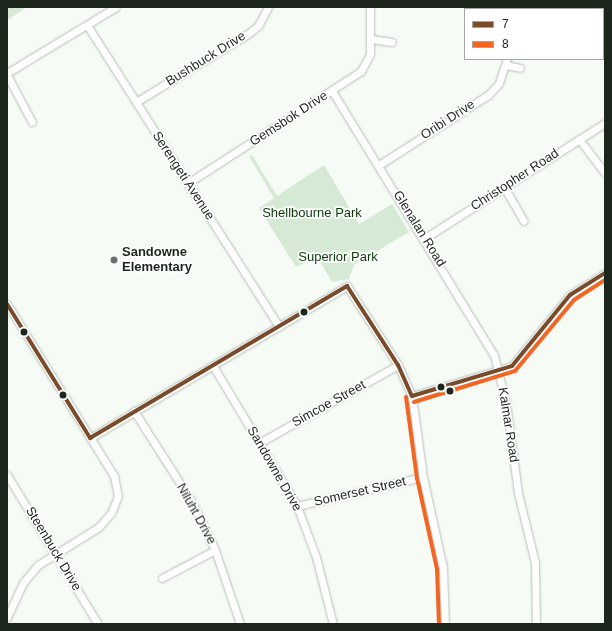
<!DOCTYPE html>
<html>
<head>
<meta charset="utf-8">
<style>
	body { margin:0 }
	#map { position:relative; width:612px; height:631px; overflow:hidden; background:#f6fbf6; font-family:Helvetica,sans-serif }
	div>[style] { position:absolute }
	.green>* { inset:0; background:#d6e9d5 }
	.roads { filter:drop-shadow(0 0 1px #b8beb7) drop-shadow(0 0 1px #b8beb7) }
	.minor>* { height:7px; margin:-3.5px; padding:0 3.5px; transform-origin:3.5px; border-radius:3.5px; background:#fefefe }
	.bus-1>* { height:4px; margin:-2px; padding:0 2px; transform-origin:2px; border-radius:2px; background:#7a4b2a }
	.bus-2>* { height:4px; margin:-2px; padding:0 2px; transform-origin:2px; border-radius:2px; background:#f26522 }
	.dots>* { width:11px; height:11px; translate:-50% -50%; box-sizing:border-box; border:2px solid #fff; border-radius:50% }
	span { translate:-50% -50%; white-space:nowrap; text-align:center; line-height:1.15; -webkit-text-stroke:3.5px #fff; paint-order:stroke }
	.street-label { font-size:13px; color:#1c261c }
	.park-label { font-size:13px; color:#093b0a }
	.poi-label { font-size:13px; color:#1c261c; font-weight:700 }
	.left { translate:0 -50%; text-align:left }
	.frame { position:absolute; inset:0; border:8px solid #1c261c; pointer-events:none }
	.legend { position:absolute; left:464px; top:8px; width:140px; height:52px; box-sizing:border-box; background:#fff; border:1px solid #a4a8a4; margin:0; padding:5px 7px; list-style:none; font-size:12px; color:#1c261c }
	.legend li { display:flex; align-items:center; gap:8px; height:20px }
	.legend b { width:20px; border:1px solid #a4a8a4 }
</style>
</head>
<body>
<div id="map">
	<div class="green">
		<i style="clip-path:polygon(7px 7px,27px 7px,7px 20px)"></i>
		<i style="clip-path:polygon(252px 155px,277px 196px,324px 165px,359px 224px,392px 204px,409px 232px,354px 265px,349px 279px,332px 282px,317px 257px,296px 267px,259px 208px,274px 198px,249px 156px)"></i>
	</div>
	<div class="roads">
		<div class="minor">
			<i style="left:485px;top:7px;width:3px;rotate:45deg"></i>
			<i style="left:602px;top:7px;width:5px;rotate:53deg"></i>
			<i style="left:87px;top:25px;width:357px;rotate:57.5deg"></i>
			<i style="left:371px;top:39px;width:21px;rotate:8deg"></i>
			<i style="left:506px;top:65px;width:14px;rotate:12deg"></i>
			<i style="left:7px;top:73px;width:127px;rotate:-31.2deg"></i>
			<i style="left:7px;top:75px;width:53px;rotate:62deg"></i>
			<i style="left:332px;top:91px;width:310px;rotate:58.5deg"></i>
			<i style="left:494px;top:355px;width:49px;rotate:76deg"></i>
			<i style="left:506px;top:403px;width:91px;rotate:82.4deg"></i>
			<i style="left:518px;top:493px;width:72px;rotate:76.3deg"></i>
			<i style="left:535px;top:563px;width:61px;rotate:89.1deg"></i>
			<i style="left:136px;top:102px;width:129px;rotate:-31.3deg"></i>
			<i style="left:246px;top:35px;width:15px;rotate:-37deg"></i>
			<i style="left:258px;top:26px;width:21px;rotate:-62deg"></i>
			<i style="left:579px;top:139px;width:41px;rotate:52.9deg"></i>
			<i style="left:379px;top:165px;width:130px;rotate:-32.7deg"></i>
			<i style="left:488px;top:95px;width:16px;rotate:-47deg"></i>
			<i style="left:499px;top:83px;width:25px;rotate:-72deg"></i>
			<i style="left:188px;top:183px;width:206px;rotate:-32.9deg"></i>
			<i style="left:361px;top:71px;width:19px;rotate:-62deg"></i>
			<i style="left:370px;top:54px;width:47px;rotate:-90deg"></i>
			<i style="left:504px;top:187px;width:39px;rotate:60deg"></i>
			<i style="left:425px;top:238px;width:214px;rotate:-32.6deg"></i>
			<i style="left:7px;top:304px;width:203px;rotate:58.1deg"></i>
			<i style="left:114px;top:476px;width:20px;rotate:79deg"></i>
			<i style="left:118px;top:496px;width:18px;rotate:112deg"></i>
			<i style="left:111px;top:513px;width:18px;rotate:131deg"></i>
			<i style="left:99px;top:527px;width:72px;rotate:148.1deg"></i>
			<i style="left:38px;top:565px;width:23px;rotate:130deg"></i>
			<i style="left:23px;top:583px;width:38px;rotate:115deg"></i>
			<i style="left:213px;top:366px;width:163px;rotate:59deg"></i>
			<i style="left:297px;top:506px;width:54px;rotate:69.6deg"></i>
			<i style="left:316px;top:557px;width:69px;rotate:75.8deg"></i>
			<i style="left:412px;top:396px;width:104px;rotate:-16.7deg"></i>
			<i style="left:512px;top:366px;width:92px;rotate:-50.8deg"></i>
			<i style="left:570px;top:295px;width:41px;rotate:-32.2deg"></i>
			<i style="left:134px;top:411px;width:108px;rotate:57.5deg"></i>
			<i style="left:192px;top:502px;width:53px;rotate:64.4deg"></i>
			<i style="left:215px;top:550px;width:78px;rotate:71.3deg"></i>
			<i style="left:90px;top:438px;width:299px;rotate:-30.6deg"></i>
			<i style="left:347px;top:286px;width:94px;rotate:57.2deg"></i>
			<i style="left:398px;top:365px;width:34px;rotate:66deg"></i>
			<i style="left:412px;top:396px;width:82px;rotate:82.3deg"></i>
			<i style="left:423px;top:477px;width:93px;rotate:77.6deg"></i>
			<i style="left:443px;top:568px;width:56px;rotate:88deg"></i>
			<i style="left:259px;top:443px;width:159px;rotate:-29.3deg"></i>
			<i style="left:7px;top:475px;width:175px;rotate:58.6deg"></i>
			<i style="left:297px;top:506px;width:129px;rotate:-13deg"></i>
			<i style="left:162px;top:578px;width:60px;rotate:-27.8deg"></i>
		</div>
	</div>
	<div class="bus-1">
		<i style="left:347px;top:286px;width:94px;rotate:57.2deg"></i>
		<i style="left:398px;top:365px;width:34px;rotate:66deg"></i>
		<i style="left:7px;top:304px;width:158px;rotate:58.2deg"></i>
		<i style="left:412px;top:396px;width:104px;rotate:-16.7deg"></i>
		<i style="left:512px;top:366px;width:92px;rotate:-50.8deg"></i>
		<i style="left:570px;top:295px;width:41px;rotate:-32.2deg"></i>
		<i style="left:90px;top:438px;width:299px;rotate:-30.6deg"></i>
	</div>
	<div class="bus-2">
		<i style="left:406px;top:397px;width:82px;rotate:82.3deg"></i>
		<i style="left:417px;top:478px;width:93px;rotate:77.6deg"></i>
		<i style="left:437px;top:569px;width:55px;rotate:87.9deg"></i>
		<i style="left:414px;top:402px;width:106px;rotate:-17.1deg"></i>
		<i style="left:515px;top:371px;width:92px;rotate:-50.3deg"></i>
		<i style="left:574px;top:300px;width:37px;rotate:-33deg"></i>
	</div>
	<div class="dots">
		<i style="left:114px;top:260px;background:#687168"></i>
		<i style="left:304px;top:312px;background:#1c261c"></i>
		<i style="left:24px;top:332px;background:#1c261c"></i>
		<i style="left:441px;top:387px;background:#1c261c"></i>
		<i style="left:450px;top:391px;background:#1c261c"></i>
		<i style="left:63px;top:395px;background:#1c261c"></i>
	</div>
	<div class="street-label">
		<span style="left:206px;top:59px;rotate:-32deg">Bushbuck Drive</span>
		<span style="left:289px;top:119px;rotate:-33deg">Gemsbok Drive</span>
		<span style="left:448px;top:120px;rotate:-33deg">Oribi Drive</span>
		<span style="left:183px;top:176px;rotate:57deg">Serengeti Avenue</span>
		<span style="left:515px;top:180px;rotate:-33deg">Christopher Road</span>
		<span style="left:419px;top:229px;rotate:58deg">Glenalan Road</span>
		<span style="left:329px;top:404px;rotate:-29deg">Simcoe Street</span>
		<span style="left:508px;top:425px;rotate:81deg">Kalmar Road</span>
		<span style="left:274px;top:469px;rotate:60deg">Sandowne Drive</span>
		<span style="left:360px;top:492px;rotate:-13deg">Somerset Street</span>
		<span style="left:196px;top:514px;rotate:61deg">Niluht Drive</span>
		<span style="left:53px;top:549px;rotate:59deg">Steenbuck Drive</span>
	</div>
	<div class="park-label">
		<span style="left:312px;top:213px">Shellbourne Park</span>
		<span style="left:338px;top:257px">Superior Park</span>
	</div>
	<div class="poi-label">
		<span class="left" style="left:122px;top:260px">Sandowne<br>Elementary</span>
	</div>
	<div class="frame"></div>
	<ul class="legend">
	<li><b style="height:5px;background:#7a4b2a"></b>7</li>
	<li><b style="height:5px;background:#f26522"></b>8</li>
	</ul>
</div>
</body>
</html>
